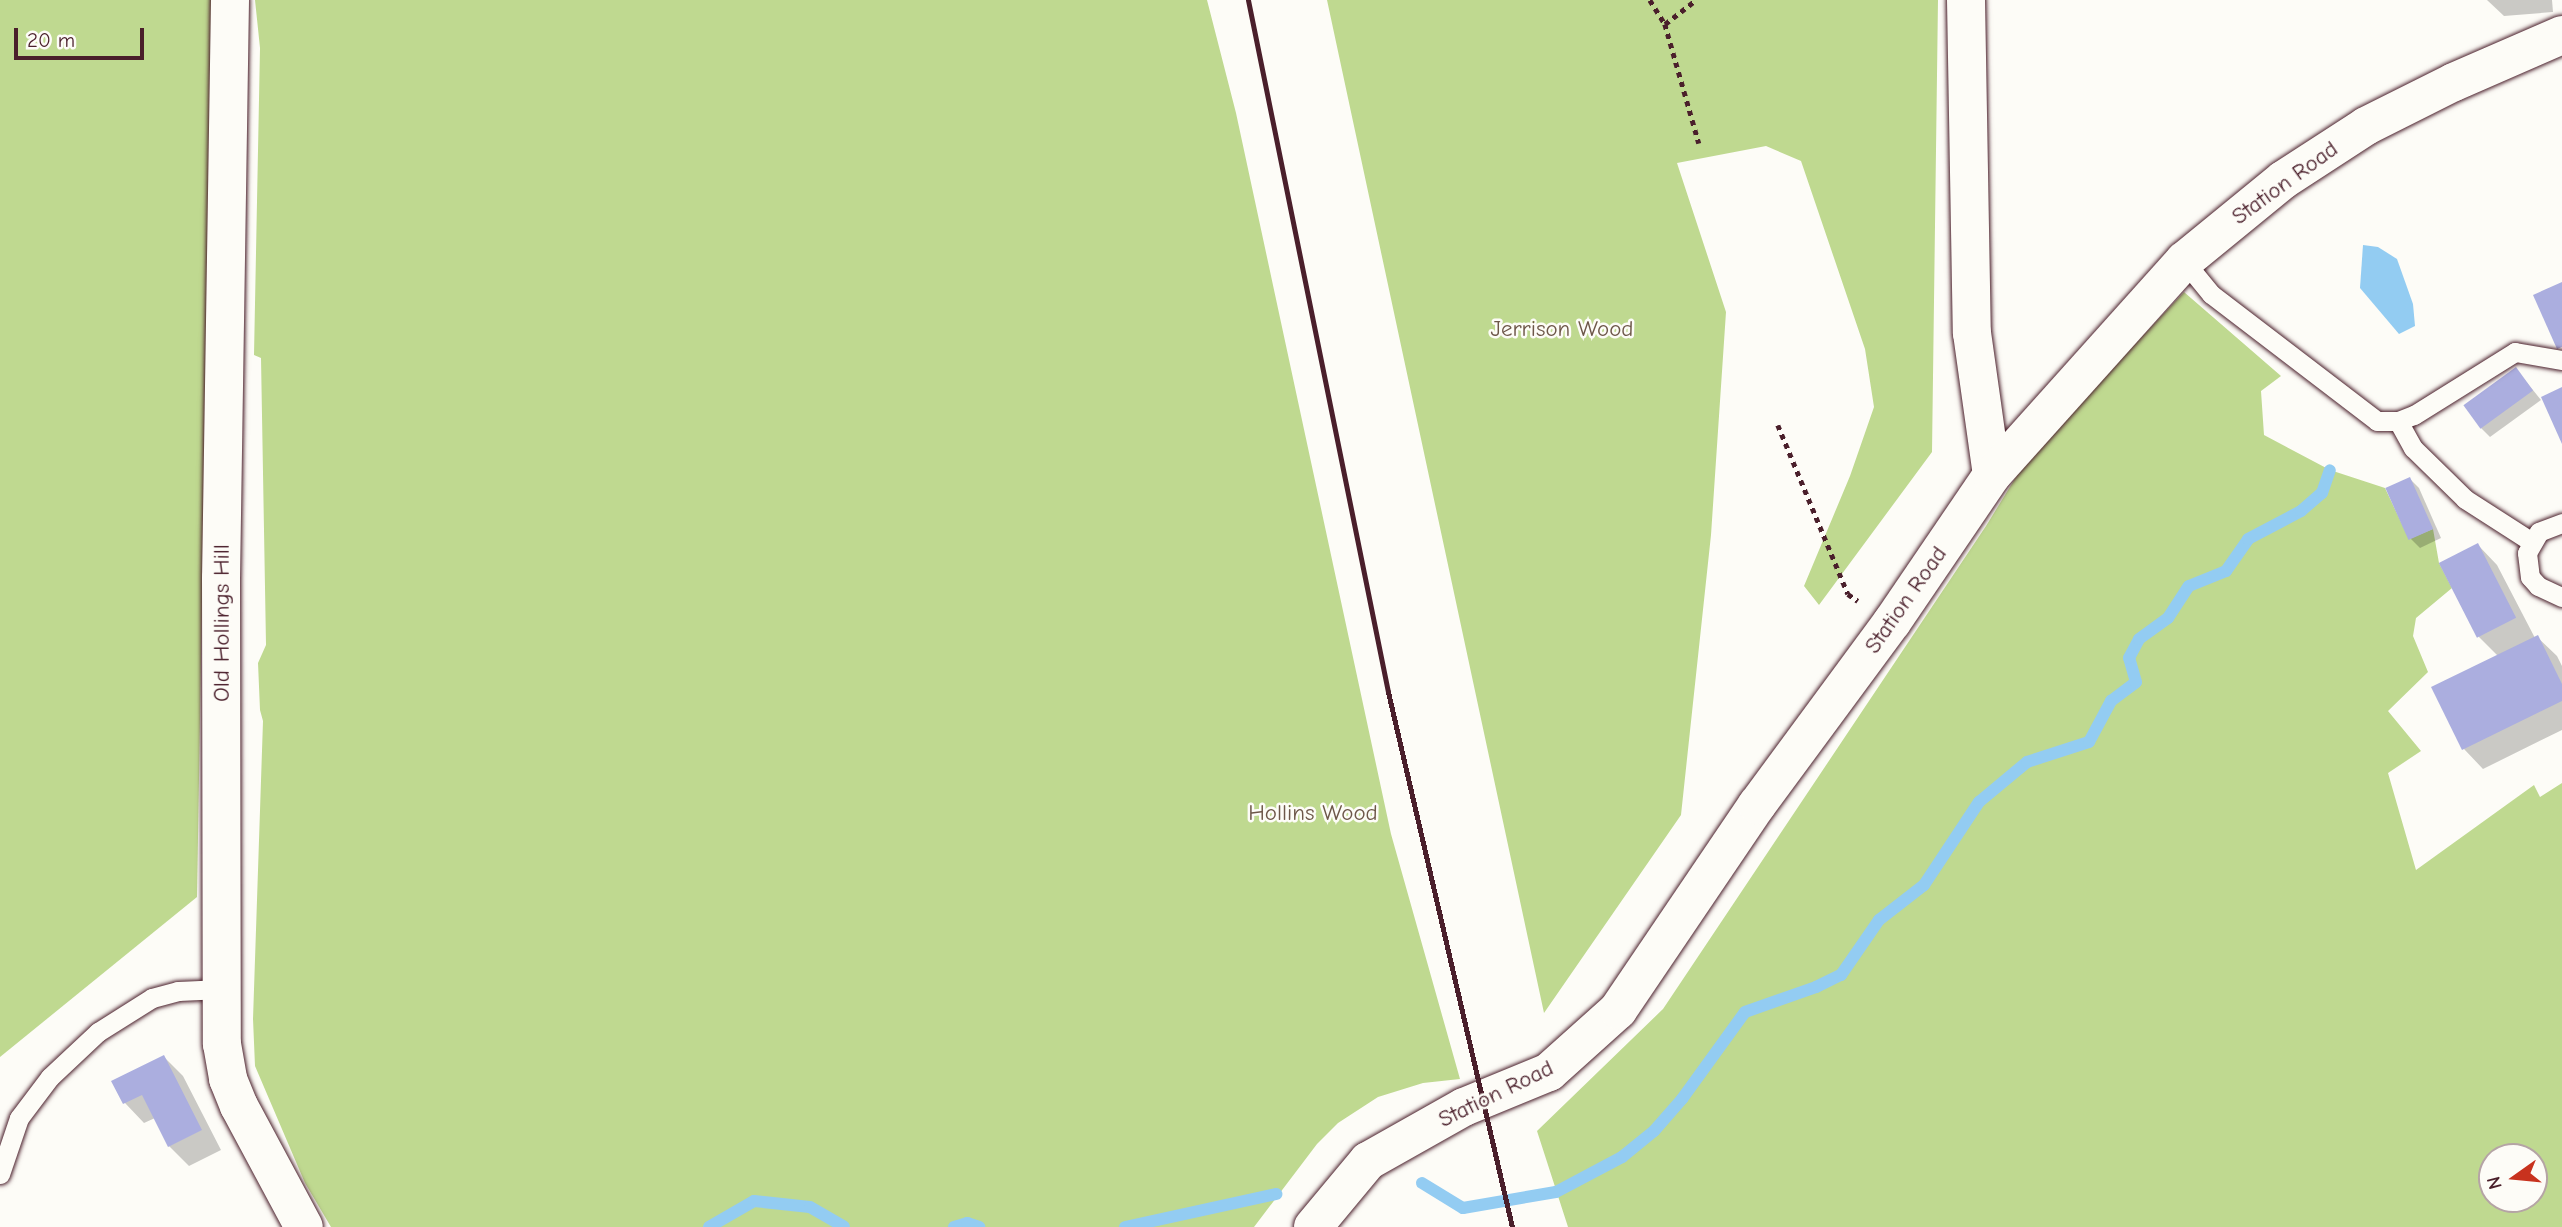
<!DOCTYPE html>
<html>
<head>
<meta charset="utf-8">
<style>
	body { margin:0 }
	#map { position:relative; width:2562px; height:1227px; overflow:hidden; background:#fdfcf7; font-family:"Comic Neue",sans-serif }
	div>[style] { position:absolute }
	.green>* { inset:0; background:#bfd990 }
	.water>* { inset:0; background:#93ccf2 }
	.shadow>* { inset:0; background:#0003 }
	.stream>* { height:12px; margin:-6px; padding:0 6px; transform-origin:6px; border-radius:6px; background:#93ccf2 }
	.building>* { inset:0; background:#abaedf; transform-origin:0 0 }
	.path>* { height:4.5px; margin-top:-2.25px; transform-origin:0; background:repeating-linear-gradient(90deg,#4a1f2b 0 5px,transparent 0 10px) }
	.roads { filter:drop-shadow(0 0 2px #4a1f2b) drop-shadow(0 0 2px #4a1f2b) }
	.lane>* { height:19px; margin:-9.5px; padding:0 9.5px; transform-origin:9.5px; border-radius:9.5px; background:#fdfcf7 }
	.street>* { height:38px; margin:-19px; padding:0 19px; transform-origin:19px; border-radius:19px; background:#fdfcf7 }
	.rail>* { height:5px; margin:-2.5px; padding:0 2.5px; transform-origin:2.5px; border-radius:2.5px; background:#4a1f2b }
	span { translate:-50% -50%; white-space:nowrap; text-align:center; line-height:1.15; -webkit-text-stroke:5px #fdfcf7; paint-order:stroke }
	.street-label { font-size:23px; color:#4a1f2b }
	.park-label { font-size:23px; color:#6d5749 }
	.north { position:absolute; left:2478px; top:1143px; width:70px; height:70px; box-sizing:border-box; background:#fdfcf7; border:2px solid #b5a4a5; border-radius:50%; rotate:255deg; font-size:19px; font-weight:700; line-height:28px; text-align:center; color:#4a1f2b }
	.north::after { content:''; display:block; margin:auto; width:24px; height:32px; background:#c8321e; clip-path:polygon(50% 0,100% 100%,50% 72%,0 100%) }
	.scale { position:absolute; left:14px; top:28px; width:130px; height:32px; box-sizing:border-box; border:4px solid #4a1f2b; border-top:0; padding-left:9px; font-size:21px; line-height:24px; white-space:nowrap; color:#4a1f2b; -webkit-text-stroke:5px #fdfcf7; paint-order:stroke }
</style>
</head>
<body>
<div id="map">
	<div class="green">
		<i style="clip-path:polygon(0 0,211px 0,212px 11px,197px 897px,0 1057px)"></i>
		<i style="clip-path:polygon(255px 0,1207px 0,1236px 113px,1391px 834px,1460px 1079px,1423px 1083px,1378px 1097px,1338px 1123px,1317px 1144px,1254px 1227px,331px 1227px,305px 1183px,255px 1066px,253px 1019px,263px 721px,260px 710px,258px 663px,266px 645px,261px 358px,254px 355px,260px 48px)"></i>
		<i style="clip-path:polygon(1327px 0,1938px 0,1932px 452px,1819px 605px,1804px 586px,1850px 476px,1874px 407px,1865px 349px,1801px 161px,1766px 146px,1677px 163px,1726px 312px,1711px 535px,1681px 815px,1544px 1013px)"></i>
		<i style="clip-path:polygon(evenodd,2184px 292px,2281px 376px,2261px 391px,2264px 435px,2330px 470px,2385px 488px,2409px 539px,2433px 529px,2439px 563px,2452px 588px,2416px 618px,2413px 636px,2428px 672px,2388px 711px,2421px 751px,2388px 773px,2416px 870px,2534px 785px,2540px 797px,2562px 783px,2562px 1227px,1568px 1227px,1537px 1131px,1663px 1009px,1986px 526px,2027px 459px,2184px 292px,2492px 1157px,2534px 1157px,2534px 1199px,2492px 1199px,2492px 1157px)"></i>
	</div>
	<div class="water">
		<i style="clip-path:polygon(2363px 245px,2378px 247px,2397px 259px,2413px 304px,2415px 326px,2399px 334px,2360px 288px)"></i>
	</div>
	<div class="shadow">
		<i style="clip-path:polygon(2487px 0,2552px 0,2553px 12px,2504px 16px)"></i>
		<i style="clip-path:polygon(2516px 369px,2541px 400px,2490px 437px,2481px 428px)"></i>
		<i style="clip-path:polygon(2410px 479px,2419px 488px,2441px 538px,2420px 548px,2410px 538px)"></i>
		<i style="clip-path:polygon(2478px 545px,2497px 565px,2535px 638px,2537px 637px,2557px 656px,2562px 666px,2562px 730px,2483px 769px,2464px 749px,2498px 656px,2479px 637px)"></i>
		<i style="clip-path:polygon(164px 1057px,183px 1076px,221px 1150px,189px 1166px,169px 1146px,155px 1118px,144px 1123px,125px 1103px,114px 1082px)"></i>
	</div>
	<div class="stream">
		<i style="left:1422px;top:1183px;width:48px;rotate:31.4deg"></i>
		<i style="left:1463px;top:1208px;width:94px;rotate:-9.8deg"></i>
		<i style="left:1556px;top:1192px;width:75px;rotate:-27.9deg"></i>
		<i style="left:1622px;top:1157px;width:41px;rotate:-39.1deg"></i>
		<i style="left:1654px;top:1131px;width:43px;rotate:-48.8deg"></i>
		<i style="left:1682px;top:1099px;width:107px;rotate:-54.1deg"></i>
		<i style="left:1745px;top:1012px;width:75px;rotate:-19.4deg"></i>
		<i style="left:1816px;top:987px;width:28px;rotate:-26deg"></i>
		<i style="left:1841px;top:975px;width:67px;rotate:-55.4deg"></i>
		<i style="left:1879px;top:920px;width:57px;rotate:-37.9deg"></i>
		<i style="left:1924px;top:885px;width:100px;rotate:-56.5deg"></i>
		<i style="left:1979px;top:802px;width:62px;rotate:-39.8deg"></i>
		<i style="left:2027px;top:762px;width:65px;rotate:-17.9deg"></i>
		<i style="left:2089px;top:742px;width:47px;rotate:-61.8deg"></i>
		<i style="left:2111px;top:701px;width:31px;rotate:-37deg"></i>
		<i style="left:2136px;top:682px;width:25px;rotate:-106deg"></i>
		<i style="left:2129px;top:658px;width:21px;rotate:-62deg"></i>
		<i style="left:2139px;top:639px;width:36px;rotate:-36deg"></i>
		<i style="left:2168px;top:618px;width:38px;rotate:-57deg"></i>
		<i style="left:2189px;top:586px;width:40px;rotate:-22deg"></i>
		<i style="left:2226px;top:571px;width:39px;rotate:-55deg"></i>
		<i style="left:2248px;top:539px;width:60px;rotate:-27.8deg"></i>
		<i style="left:2301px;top:511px;width:28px;rotate:-41deg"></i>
		<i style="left:2322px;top:493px;width:24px;rotate:-71deg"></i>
		<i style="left:709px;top:1227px;width:52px;rotate:-30deg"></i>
		<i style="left:754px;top:1201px;width:56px;rotate:6.1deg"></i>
		<i style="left:810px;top:1207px;width:39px;rotate:30deg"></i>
		<i style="left:954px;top:1227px;width:14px;rotate:-17deg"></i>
		<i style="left:967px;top:1223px;width:13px;rotate:18deg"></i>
		<i style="left:1125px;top:1227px;width:155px;rotate:-12.3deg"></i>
	</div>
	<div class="building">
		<i style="clip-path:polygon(2562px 282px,2562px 347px,2557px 349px,2533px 295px)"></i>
		<i style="left:2516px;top:367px;width:29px;height:65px;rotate:54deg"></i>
		<i style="clip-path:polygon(2562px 387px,2562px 444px,2541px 397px)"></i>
		<i style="left:2410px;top:477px;width:57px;height:27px;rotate:66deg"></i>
		<i style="left:2478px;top:543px;width:84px;height:44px;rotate:63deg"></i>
		<i style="clip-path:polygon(2538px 635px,2562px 684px,2562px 701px,2462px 750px,2431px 687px)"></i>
		<i style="clip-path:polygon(164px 1055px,202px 1130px,168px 1147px,142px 1095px,123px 1104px,111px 1081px)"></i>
	</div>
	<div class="path">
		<i style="left:1650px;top:0;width:28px;rotate:58deg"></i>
		<i style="left:1665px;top:24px;width:124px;rotate:74.1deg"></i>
		<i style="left:1665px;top:24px;width:39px;rotate:-38deg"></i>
		<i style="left:1778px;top:425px;width:183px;rotate:67.5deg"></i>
		<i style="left:1848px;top:594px;width:12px;rotate:35deg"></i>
	</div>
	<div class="roads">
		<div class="lane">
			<i style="left:2184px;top:261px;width:43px;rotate:50.7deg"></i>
			<i style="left:2211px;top:294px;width:209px;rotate:37.4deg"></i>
			<i style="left:2377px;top:421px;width:21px"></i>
			<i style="left:2398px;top:421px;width:17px;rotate:-21deg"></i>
			<i style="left:2414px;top:415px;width:119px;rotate:-32deg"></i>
			<i style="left:2515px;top:352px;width:48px;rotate:9.7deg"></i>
			<i style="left:2398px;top:421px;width:31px;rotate:61deg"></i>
			<i style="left:2413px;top:448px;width:73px;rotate:44.4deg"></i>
			<i style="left:2465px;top:499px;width:80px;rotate:32.7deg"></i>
			<i style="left:2562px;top:523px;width:25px;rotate:159deg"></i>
			<i style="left:2539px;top:532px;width:24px;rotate:120deg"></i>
			<i style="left:2527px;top:553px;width:24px;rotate:83deg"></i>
			<i style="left:2530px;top:577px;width:12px;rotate:48deg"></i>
			<i style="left:2538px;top:586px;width:26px;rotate:25deg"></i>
			<i style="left:0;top:1174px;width:59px;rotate:-71.3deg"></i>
			<i style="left:19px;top:1118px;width:51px;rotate:-52.9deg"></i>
			<i style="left:50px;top:1077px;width:66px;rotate:-43.2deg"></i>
			<i style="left:98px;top:1032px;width:64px;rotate:-32.2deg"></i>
			<i style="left:152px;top:998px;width:27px;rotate:-15deg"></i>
			<i style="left:178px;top:991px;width:44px;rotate:-2.6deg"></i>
		</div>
		<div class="street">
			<i style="left:230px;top:0;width:578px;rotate:90.89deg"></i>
			<i style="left:221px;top:578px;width:466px;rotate:89.9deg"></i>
			<i style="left:222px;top:1044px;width:36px;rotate:80deg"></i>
			<i style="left:228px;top:1079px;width:29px;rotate:68deg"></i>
			<i style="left:239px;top:1106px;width:137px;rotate:61.8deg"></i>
			<i style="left:1966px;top:0;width:333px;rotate:89deg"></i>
			<i style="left:1972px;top:333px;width:143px;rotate:82deg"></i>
			<i style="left:1313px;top:1227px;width:86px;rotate:-50.2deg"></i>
			<i style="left:1368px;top:1161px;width:110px;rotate:-29.4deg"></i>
			<i style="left:1464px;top:1107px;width:92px;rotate:-22.4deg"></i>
			<i style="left:1549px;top:1072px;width:93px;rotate:-41.9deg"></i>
			<i style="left:1618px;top:1010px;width:248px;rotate:-55.9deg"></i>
			<i style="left:1757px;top:805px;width:227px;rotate:-53.6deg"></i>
			<i style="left:1892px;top:622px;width:178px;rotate:-55.8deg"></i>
			<i style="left:1992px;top:475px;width:288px;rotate:-48.1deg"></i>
			<i style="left:2184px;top:261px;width:128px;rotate:-39.3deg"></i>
			<i style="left:2283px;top:180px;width:99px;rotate:-33deg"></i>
			<i style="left:2366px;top:126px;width:98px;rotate:-26.6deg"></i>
			<i style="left:2454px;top:82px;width:118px;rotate:-23.5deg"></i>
		</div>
	</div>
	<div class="rail">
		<i style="left:1248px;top:0;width:706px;rotate:78.56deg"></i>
		<i style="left:1388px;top:692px;width:549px;rotate:76.95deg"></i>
	</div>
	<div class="street-label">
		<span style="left:2285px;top:183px;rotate:-36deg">Station Road</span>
		<span style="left:1906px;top:600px;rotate:-55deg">Station Road</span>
		<span style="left:222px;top:623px;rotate:-90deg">Old Hollings Hill</span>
		<span style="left:1496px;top:1094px;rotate:-26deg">Station Road</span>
	</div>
	<div class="park-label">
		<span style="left:1562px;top:329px">Jerrison Wood</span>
		<span style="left:1313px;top:813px">Hollins Wood</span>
	</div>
	<div class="north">N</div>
	<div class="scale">20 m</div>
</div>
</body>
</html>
